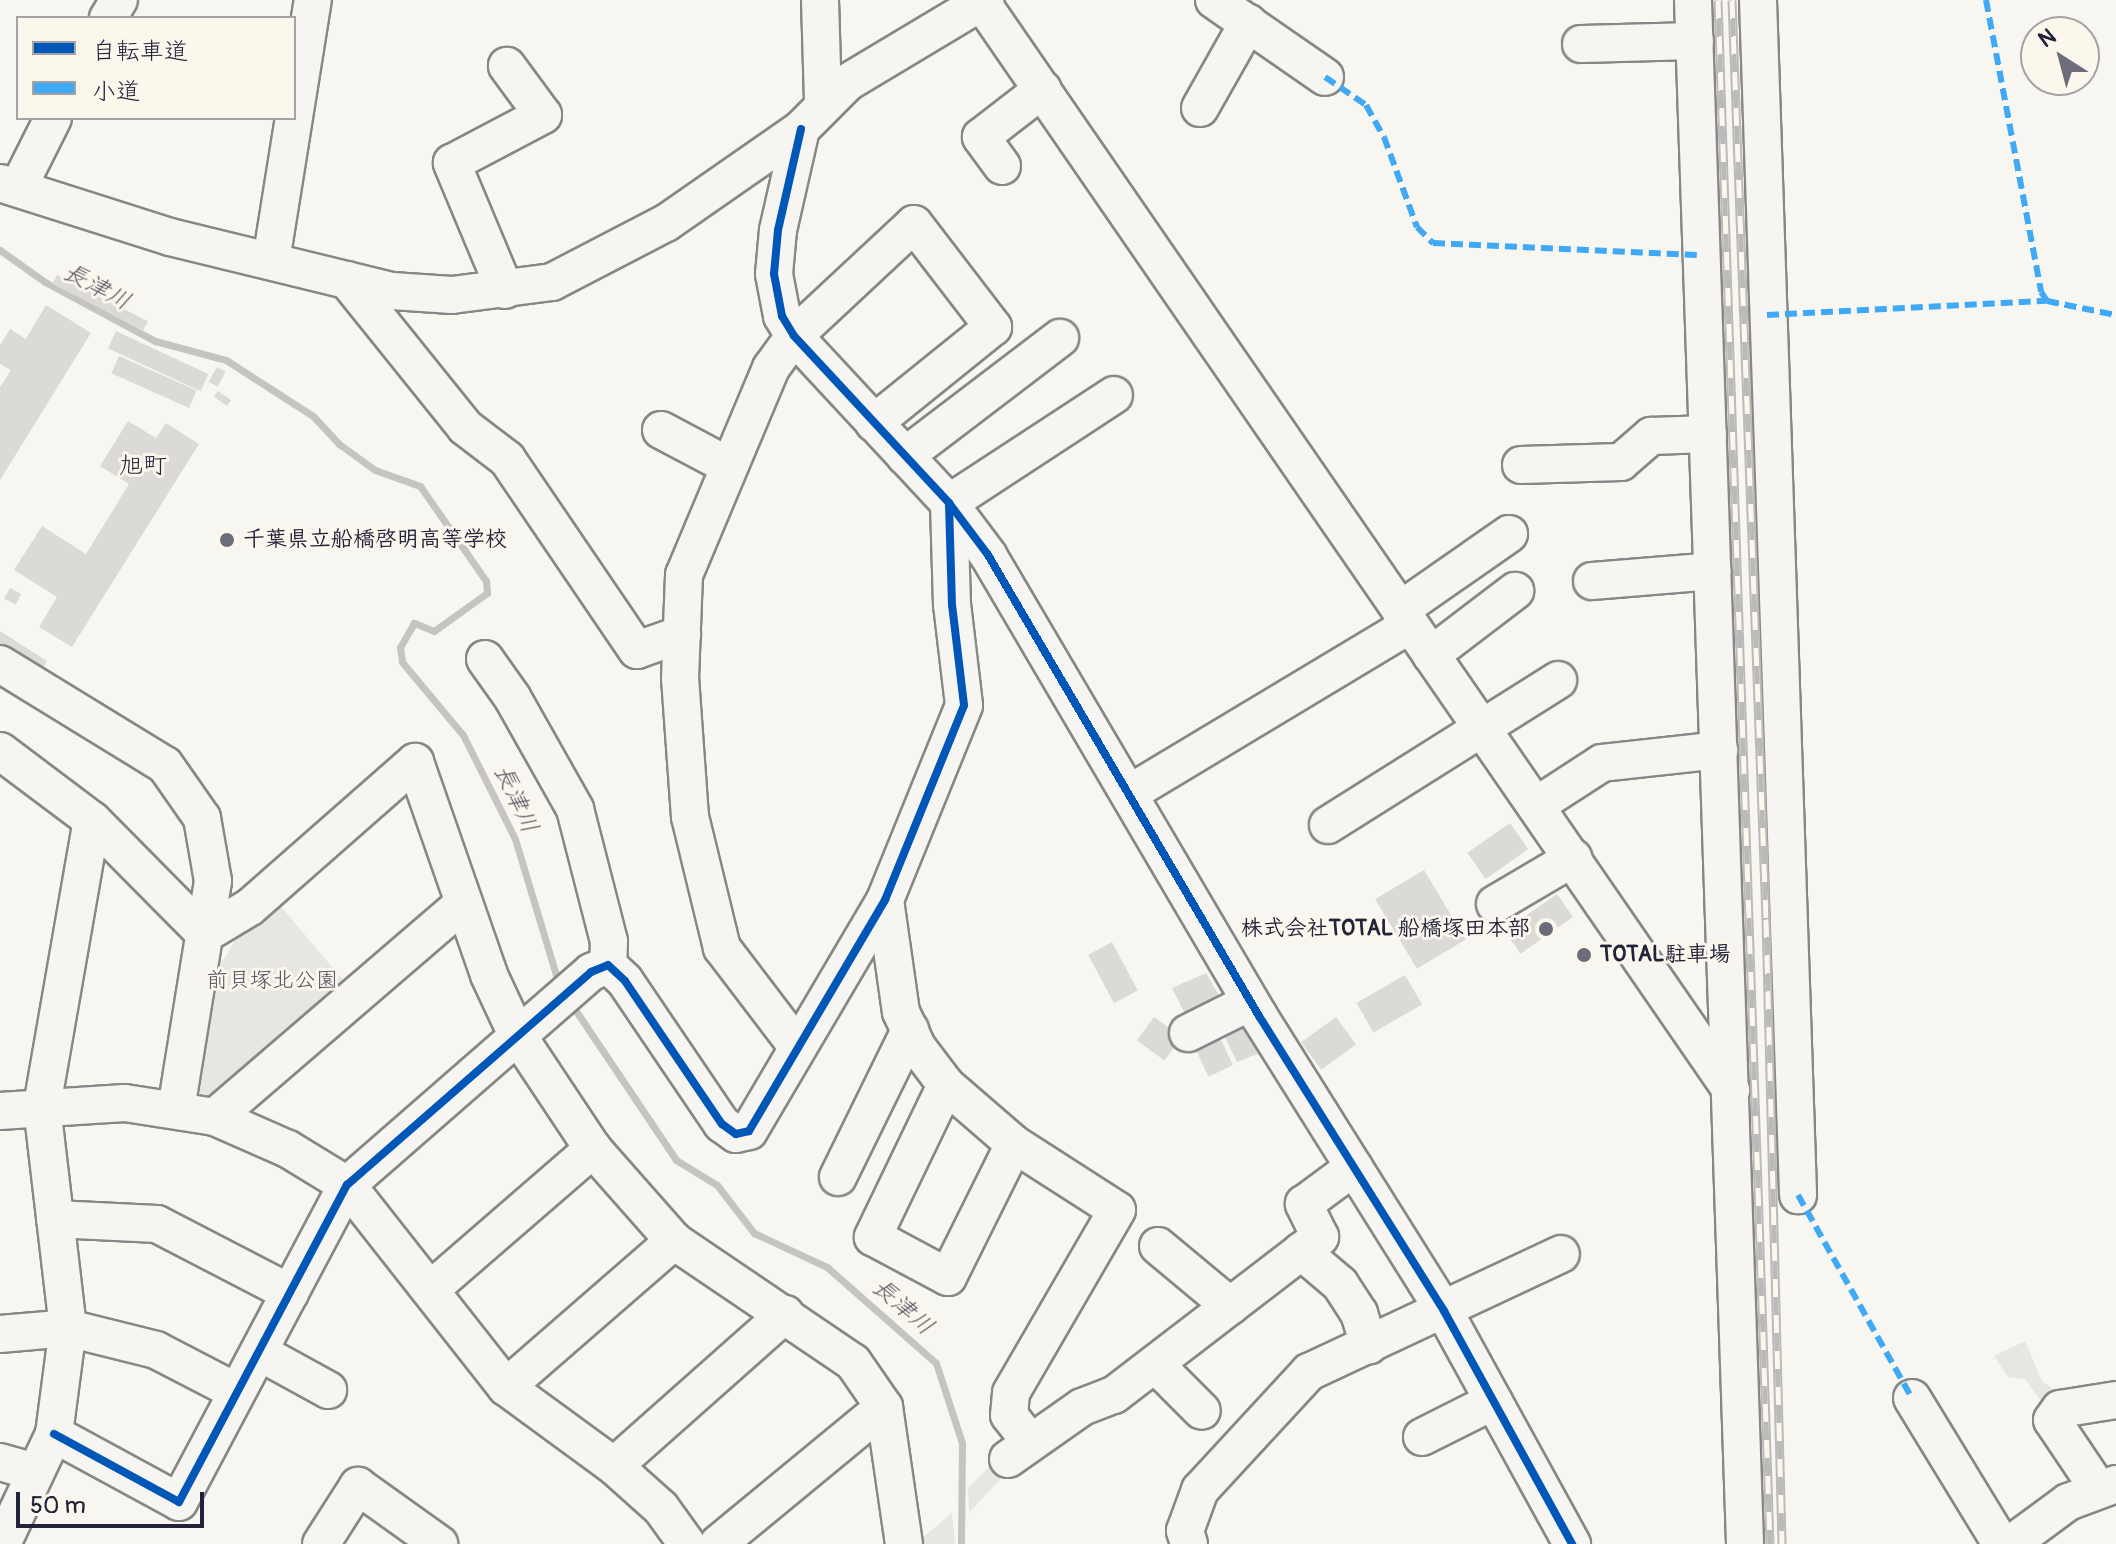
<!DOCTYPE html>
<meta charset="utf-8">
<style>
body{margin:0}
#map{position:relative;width:2116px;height:1544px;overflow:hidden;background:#f8f6f0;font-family:Pangolin,"Klee One",sans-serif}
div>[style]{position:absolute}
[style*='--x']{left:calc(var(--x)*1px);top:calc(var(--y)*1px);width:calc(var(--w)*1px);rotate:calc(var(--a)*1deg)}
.green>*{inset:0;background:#e8e6e0}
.stream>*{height:7px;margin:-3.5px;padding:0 3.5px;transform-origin:3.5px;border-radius:3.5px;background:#c6c4c3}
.building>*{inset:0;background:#dbdad7;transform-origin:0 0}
.roads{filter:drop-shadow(2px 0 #878688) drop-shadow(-2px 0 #878688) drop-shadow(0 2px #878688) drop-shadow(0 -2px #878688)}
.minor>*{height:36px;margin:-18px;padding:0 18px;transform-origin:18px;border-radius:18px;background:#f6f5f1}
.rail>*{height:9px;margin-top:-4.5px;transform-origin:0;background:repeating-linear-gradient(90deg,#fbf7ec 0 18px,#bcbab9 0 36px);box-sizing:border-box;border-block:2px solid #bcbab9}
.quiet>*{height:6px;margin-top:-3px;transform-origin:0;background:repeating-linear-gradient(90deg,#3fa9f5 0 12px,transparent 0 18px)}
.cycleway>*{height:8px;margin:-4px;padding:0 4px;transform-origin:4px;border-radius:4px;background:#0057b8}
.dots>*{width:22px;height:22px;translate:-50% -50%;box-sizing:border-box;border:4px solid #fbf7ec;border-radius:50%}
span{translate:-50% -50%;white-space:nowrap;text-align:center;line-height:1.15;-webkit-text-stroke:6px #fbf7ec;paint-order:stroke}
.poi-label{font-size:22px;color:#22223b;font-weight:700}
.left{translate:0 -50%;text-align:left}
.right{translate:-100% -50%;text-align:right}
.park-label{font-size:22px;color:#505061}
.water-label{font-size:24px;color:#545364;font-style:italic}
.neighbourhood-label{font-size:24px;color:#22223b}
.legend{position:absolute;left:16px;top:16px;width:280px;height:104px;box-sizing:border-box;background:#fbf7ec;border:2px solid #a4a2a5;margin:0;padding:10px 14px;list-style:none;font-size:24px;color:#22223b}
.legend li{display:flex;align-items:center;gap:16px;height:40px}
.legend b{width:40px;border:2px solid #a4a2a5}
.north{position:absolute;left:2020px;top:16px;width:80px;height:80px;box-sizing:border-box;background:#fbf7ec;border:2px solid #a4a2a5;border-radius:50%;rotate:324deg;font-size:22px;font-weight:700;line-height:32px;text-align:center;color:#22223b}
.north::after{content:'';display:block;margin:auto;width:28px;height:36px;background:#6d6c7a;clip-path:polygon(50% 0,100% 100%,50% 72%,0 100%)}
.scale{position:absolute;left:16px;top:1492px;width:188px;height:36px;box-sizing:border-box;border:4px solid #22223b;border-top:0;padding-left:10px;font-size:24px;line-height:28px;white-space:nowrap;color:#22223b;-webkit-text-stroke:6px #fbf7ec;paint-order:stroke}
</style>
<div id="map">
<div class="green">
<i style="clip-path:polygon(273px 897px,349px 987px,214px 1097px,201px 1094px,195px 1086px,210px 982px,248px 919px)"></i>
<i style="clip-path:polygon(2025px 1341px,2042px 1381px,2064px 1397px,2046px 1408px,2025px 1379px,2008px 1377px,1994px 1356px)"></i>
<i style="clip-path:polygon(996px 1460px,1006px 1473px,969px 1513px,968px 1488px)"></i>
<i style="clip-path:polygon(952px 1513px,955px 1544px,911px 1544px,921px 1539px)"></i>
</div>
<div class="stream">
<i style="--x:0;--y:250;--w:55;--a:35.4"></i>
<i style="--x:45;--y:282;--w:125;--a:28.2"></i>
<i style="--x:155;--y:341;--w:73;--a:15"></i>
<i style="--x:226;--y:360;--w:103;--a:32.8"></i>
<i style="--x:313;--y:416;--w:38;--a:47"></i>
<i style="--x:339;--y:444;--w:44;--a:35.8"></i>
<i style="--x:375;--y:470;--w:48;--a:19.6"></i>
<i style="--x:420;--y:486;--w:116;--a:55.2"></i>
<i style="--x:486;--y:581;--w:12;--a:85"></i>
<i style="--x:487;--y:593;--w:65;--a:144.4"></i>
<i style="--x:434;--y:631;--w:22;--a:-158"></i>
<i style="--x:414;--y:623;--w:28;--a:120"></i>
<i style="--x:400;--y:647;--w:15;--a:82"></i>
<i style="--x:402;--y:662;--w:95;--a:50.1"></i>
<i style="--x:463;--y:735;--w:116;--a:63.4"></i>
<i style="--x:515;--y:839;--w:152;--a:73.2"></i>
<i style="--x:570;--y:1002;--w:190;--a:56.1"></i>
<i style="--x:676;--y:1160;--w:48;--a:31.4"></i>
<i style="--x:717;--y:1185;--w:61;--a:52.4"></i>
<i style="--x:754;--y:1233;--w:81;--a:25"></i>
<i style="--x:827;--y:1267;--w:145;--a:41.4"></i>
<i style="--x:936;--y:1363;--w:84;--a:72"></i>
<i style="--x:962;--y:1443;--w:101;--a:90.6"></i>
</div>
<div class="building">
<i style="left:57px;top:275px;width:102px;height:10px;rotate:27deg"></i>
<i style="clip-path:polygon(46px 305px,91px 333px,0 480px,0 387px,11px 370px,0 364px,0 345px,10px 329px,26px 339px)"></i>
<i style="left:116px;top:331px;width:102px;height:19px;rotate:25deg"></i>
<i style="left:119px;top:356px;width:85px;height:19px;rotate:24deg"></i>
<i style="left:217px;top:367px;width:10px;height:17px;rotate:29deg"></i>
<i style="left:218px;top:391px;width:16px;height:7px;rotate:35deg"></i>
<i style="clip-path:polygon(128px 421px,156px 438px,166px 423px,199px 444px,72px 647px,39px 627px,57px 597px,14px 570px,42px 526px,86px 554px,129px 484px,100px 466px)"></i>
<i style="left:10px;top:588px;width:13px;height:12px;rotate:29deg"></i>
<i style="clip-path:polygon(0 631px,47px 661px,41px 671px,0 645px)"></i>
<i style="left:1510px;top:823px;width:32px;height:52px;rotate:55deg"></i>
<i style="left:1424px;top:870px;width:81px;height:57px;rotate:59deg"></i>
<i style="left:1557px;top:894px;width:28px;height:64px;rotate:55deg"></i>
<i style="left:1112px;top:942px;width:55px;height:27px;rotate:62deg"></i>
<i style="clip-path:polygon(1206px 973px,1225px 1006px,1189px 1022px,1172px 988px)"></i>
<i style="left:1405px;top:975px;width:34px;height:56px;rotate:60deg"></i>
<i style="clip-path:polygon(1243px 1012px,1260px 1053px,1237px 1062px,1221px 1029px)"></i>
<i style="left:1154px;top:1017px;width:34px;height:29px;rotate:36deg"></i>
<i style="left:1336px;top:1017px;width:34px;height:43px;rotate:54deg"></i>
<i style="left:1216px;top:1029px;width:40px;height:27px;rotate:65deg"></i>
</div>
<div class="roads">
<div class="minor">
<i style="--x:820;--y:0;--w:104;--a:88.3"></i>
<i style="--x:980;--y:0;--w:1324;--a:55.43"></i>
<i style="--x:1214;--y:0;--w:135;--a:34.7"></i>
<i style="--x:1693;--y:0;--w:1545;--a:88.07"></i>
<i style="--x:1758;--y:0;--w:1196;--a:88.08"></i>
<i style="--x:108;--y:18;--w:21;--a:-59"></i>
<i style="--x:1581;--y:44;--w:114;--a:-1.5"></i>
<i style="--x:1200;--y:108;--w:98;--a:-60.5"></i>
<i style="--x:801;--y:129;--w:104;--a:102.8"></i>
<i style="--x:778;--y:230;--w:44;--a:95.2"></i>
<i style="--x:774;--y:274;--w:43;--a:79.2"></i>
<i style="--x:782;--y:316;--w:23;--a:59"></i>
<i style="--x:794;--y:336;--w:228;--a:47.1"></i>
<i style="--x:949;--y:503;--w:65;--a:53.1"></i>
<i style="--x:988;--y:555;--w:535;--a:59.55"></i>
<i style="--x:1259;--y:1016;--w:348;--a:57.9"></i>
<i style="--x:1444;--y:1311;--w:266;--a:61.2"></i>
<i style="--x:1002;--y:166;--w:36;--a:-126"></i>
<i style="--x:981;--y:137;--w:78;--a:-37.7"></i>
<i style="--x:0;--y:183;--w:178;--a:17.6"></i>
<i style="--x:170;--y:237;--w:228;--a:13.7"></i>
<i style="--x:392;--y:291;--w:60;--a:3.8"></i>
<i style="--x:452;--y:295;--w:101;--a:-7.4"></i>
<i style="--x:552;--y:282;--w:128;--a:-27.4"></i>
<i style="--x:666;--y:223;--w:165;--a:-34.8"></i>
<i style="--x:801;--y:129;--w:66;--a:-45"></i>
<i style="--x:848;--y:82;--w:160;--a:-30.9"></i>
<i style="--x:18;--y:188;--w:78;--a:-63.4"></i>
<i style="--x:271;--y:261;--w:264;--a:-80.9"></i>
<i style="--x:347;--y:280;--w:189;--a:51.2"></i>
<i style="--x:465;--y:427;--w:53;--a:37.3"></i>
<i style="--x:507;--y:459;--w:231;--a:55.8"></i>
<i style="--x:637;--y:650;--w:48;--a:-19.6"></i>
<i style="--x:505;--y:290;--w:138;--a:-112.7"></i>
<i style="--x:452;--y:163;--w:103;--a:-27.8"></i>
<i style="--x:543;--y:115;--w:61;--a:-126.3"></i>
<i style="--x:661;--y:430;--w:75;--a:27.9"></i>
<i style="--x:905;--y:456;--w:195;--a:-37.3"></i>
<i style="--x:1521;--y:465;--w:100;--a:-1.7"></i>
<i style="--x:1621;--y:462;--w:40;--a:-41"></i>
<i style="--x:1651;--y:436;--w:57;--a:-2"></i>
<i style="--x:1592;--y:581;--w:121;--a:-4.7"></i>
<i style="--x:1400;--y:610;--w:133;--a:-34.9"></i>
<i style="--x:1431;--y:655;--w:106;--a:-37.3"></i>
<i style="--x:485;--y:659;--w:47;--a:54.6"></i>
<i style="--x:512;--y:697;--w:129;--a:60.6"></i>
<i style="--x:575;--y:809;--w:136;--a:75.6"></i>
<i style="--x:609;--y:941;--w:24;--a:92"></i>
<i style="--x:0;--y:664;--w:193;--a:31.5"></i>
<i style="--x:165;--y:765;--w:65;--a:55.1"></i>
<i style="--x:202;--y:818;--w:64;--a:80.1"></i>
<i style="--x:213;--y:881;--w:231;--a:99.2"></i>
<i style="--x:0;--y:751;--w:115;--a:36.9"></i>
<i style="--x:92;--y:820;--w:161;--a:45.3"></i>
<i style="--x:205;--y:934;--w:52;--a:-31"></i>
<i style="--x:250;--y:907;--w:220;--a:-41.3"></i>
<i style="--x:415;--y:762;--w:225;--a:70.8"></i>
<i style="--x:489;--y:975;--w:64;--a:65"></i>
<i style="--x:516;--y:1033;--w:139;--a:56.4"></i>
<i style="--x:593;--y:1149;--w:123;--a:48.6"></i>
<i style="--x:674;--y:1241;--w:216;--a:34.1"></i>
<i style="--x:853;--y:1362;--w:55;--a:55.4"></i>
<i style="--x:884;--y:1407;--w:138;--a:81.7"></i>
<i style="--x:1130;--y:793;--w:327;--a:-31"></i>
<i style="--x:1537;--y:805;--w:77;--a:-32.9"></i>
<i style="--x:1602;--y:763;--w:118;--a:-6.3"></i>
<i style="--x:1328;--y:825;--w:272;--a:-32.2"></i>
<i style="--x:885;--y:900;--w:113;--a:81.9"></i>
<i style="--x:901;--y:1012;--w:40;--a:65"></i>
<i style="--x:918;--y:1048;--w:46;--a:52.9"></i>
<i style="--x:946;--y:1085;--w:90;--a:40.9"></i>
<i style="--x:1014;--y:1144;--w:122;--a:32.7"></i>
<i style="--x:1117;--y:1210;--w:211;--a:120.1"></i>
<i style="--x:1011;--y:1393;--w:22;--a:95"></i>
<i style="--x:1009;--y:1415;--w:33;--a:52"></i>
<i style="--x:1495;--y:904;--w:91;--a:-30.5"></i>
<i style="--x:1188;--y:1033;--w:69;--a:-26.6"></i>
<i style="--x:796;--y:1045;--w:122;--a:-127.3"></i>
<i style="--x:722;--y:948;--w:135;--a:-103.7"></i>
<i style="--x:690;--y:817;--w:138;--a:-94.1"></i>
<i style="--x:680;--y:679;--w:104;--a:-87.8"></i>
<i style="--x:684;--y:575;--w:225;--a:-67.2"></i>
<i style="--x:771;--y:368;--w:39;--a:-54"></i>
<i style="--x:794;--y:336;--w:164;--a:-43"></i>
<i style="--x:914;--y:224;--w:130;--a:52.5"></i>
<i style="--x:993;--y:327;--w:153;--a:141.1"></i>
<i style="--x:946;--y:1085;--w:169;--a:115.7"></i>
<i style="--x:873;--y:1237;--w:85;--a:28.1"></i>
<i style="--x:948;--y:1277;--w:148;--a:-63.6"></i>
<i style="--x:0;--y:1111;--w:125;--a:-3.7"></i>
<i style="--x:125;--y:1103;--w:91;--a:8.8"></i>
<i style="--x:215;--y:1117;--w:80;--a:23.7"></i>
<i style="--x:288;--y:1149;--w:69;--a:31.4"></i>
<i style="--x:347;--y:1185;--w:257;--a:51.8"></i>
<i style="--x:506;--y:1387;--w:134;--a:36.2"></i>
<i style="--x:614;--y:1466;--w:63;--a:41.8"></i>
<i style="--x:661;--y:1508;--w:44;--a:54.2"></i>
<i style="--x:215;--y:1117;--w:328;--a:-40.7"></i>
<i style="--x:838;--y:1177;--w:164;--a:-63.9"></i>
<i style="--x:55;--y:1219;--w:102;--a:2.8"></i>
<i style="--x:157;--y:1224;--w:150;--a:27.4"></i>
<i style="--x:1158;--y:1246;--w:94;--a:39.8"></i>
<i style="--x:1301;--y:1251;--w:51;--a:40.2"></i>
<i style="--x:1340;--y:1284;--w:35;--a:57"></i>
<i style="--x:1359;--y:1313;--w:34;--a:73"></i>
<i style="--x:430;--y:1290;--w:216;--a:-40.9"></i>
<i style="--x:0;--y:1334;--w:68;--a:-5"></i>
<i style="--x:68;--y:1328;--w:91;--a:14"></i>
<i style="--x:156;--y:1350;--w:91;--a:27.4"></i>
<i style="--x:259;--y:1352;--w:79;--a:28.8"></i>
<i style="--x:1155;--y:1364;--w:66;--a:45"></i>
<i style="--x:506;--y:1387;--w:223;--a:-41"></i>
<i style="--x:1912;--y:1398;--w:171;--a:58.6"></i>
<i style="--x:54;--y:1434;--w:142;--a:28.5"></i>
<i style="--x:179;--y:1502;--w:359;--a:-62.1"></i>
<i style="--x:347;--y:1185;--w:324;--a:-41.1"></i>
<i style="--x:591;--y:972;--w:18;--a:-22"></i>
<i style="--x:608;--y:965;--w:23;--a:43"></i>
<i style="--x:625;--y:981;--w:173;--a:55.9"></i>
<i style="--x:722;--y:1124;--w:17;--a:36"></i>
<i style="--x:736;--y:1134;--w:13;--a:-13"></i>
<i style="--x:749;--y:1131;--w:268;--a:-59.5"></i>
<i style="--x:885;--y:900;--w:210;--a:-67.9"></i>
<i style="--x:964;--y:705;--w:101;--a:-96.8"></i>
<i style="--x:952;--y:605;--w:102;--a:-91.7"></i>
<i style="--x:949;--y:503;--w:197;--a:-33.2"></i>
<i style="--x:1422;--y:1437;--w:80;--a:-26.6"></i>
<i style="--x:1008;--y:1459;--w:90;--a:-35.1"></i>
<i style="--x:1082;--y:1407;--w:34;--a:-21"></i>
<i style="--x:1114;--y:1395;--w:260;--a:-37.5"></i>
<i style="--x:1320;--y:1237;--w:37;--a:-116"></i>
<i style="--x:1304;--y:1204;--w:62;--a:-36.5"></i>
<i style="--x:0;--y:1462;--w:35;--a:16"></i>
<i style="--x:614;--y:1466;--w:229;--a:-41.6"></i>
<i style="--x:2099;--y:1490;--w:84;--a:-123.9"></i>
<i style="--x:2052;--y:1420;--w:14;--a:-54"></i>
<i style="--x:2060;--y:1409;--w:57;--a:-9.1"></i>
<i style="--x:2;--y:1544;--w:122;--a:-64.7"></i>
<i style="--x:54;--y:1434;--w:107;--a:-82.5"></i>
<i style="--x:68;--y:1328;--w:224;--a:-96.7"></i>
<i style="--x:42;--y:1106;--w:290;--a:-80.1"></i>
<i style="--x:321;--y:1544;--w:69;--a:-57.5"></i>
<i style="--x:358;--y:1486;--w:100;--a:35.6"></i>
<i style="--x:718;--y:1544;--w:215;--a:-39.5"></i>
<i style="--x:1189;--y:1544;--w:14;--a:-107"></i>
<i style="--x:1185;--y:1531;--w:44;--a:-69.9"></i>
<i style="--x:1200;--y:1490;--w:161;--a:-47.3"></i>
<i style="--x:1309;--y:1372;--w:278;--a:-25.1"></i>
<i style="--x:2011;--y:1544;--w:71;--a:-36.4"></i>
<i style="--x:2068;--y:1502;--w:51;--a:-20.6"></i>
</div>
</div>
<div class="rail">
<i style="--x:1718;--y:0;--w:1545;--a:88.07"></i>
<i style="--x:1732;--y:0;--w:920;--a:87.88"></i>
<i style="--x:1766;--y:919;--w:625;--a:88.53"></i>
</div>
<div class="quiet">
<i style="--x:1986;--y:0;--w:297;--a:79.3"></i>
<i style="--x:2041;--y:292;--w:11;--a:56"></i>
<i style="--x:2047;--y:301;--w:70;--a:11.5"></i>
<i style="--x:1325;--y:77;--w:50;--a:34.3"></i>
<i style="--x:1366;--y:105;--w:37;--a:61"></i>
<i style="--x:1384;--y:137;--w:96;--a:69.9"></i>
<i style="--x:1417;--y:227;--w:23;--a:45"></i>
<i style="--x:1433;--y:243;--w:269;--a:2.6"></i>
<i style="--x:1767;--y:315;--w:280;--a:-2.9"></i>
<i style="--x:1798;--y:1195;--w:233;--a:60.7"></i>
</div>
<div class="cycleway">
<i style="--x:801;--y:129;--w:104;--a:102.8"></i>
<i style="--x:778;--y:230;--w:44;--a:95.2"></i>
<i style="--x:774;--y:274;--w:43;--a:79.2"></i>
<i style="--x:782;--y:316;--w:23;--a:59"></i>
<i style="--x:794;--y:336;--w:228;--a:47.1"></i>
<i style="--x:949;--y:503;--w:65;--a:53.1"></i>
<i style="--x:988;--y:555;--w:535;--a:59.55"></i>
<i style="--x:1259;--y:1016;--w:348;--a:57.9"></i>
<i style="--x:1444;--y:1311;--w:266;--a:61.2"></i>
<i style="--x:54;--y:1434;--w:142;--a:28.5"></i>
<i style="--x:179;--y:1502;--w:359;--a:-62.1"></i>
<i style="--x:347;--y:1185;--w:324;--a:-41.1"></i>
<i style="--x:591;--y:972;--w:18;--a:-22"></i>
<i style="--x:608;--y:965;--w:23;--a:43"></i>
<i style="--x:625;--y:981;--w:173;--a:55.9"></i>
<i style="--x:722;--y:1124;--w:17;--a:36"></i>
<i style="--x:736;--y:1134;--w:13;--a:-13"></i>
<i style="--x:749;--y:1131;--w:268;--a:-59.5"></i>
<i style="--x:885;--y:900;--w:210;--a:-67.9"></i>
<i style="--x:964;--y:705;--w:101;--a:-96.8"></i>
<i style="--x:952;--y:605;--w:102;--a:-91.7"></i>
</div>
<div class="dots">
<i style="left:227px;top:540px;background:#6d6c7a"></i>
<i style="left:1546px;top:929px;background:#6d6c7a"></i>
<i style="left:1584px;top:955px;background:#6d6c7a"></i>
</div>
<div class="poi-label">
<span class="left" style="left:243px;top:540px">千葉県立船橋啓明高等学校</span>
<span class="right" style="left:1530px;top:929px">株式会社TOTAL 船橋塚田本部</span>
<span class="left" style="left:1600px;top:955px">TOTAL駐車場</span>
</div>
<div class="park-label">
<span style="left:272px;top:981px">前貝塚北公園</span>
</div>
<div class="water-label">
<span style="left:97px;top:287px;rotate:28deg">長津川</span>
<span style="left:516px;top:799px;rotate:65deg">長津川</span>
<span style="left:903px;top:1307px;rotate:41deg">長津川</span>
</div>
<div class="neighbourhood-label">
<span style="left:143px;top:466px">旭町</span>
</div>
<ul class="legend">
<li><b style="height:10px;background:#0057b8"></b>自転車道</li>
<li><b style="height:10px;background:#3fa9f5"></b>小道</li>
</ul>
<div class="north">N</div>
<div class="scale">50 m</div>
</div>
